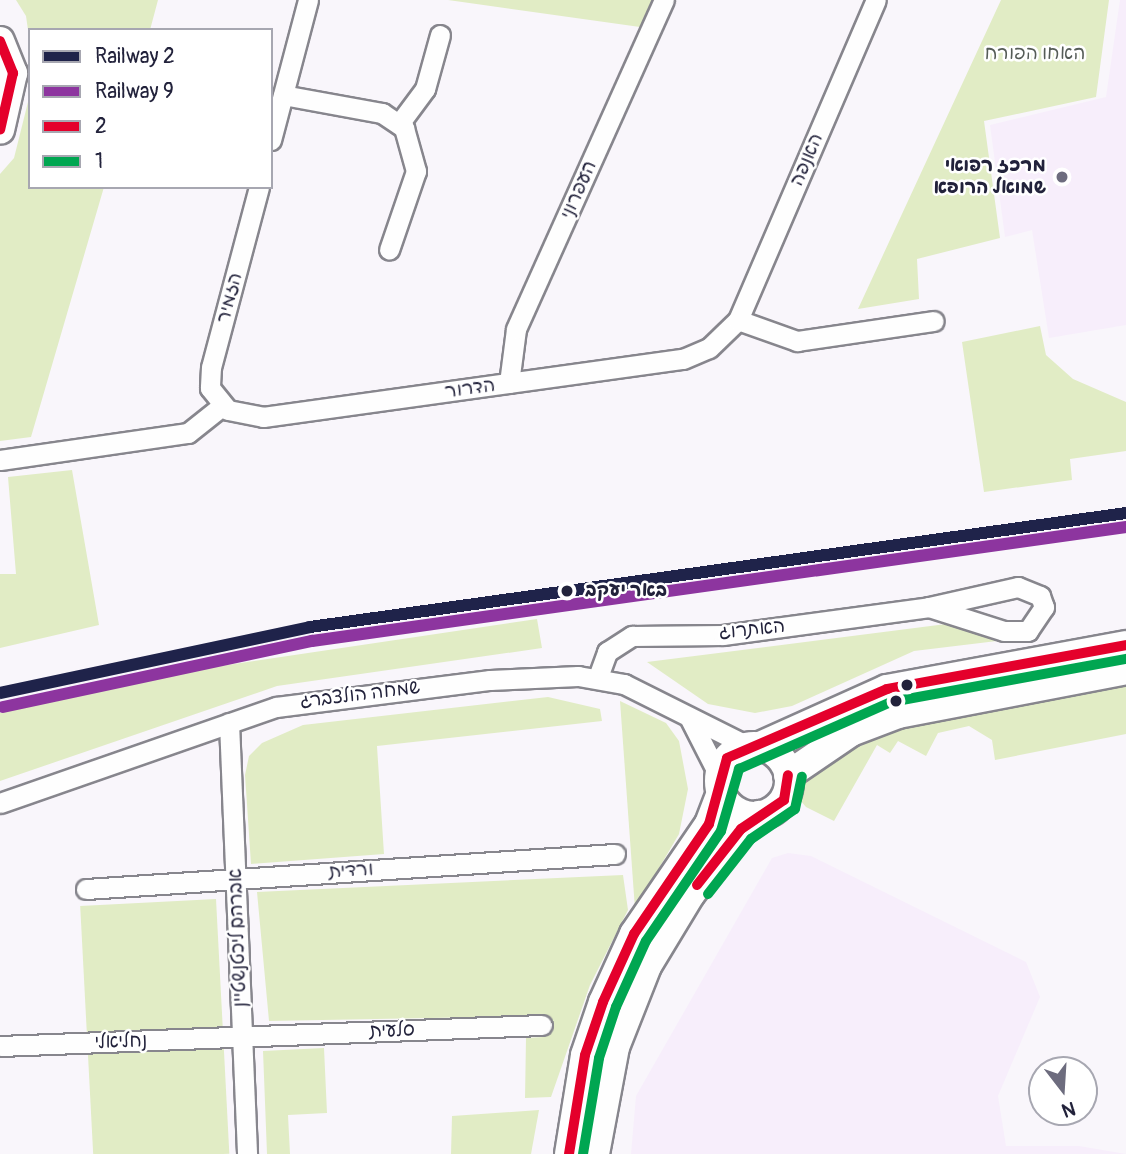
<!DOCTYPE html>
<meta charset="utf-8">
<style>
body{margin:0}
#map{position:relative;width:1126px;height:1154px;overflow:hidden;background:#f9f6fb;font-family:Pangolin,"Playpen Sans Hebrew",sans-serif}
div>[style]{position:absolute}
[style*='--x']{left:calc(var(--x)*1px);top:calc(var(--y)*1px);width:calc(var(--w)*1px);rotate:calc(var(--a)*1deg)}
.built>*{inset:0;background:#f7eefb}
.green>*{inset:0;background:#e1ecc5;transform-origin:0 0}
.roads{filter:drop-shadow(2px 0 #87868d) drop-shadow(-2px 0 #87868d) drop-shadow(0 2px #87868d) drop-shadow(0 -2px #87868d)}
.street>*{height:19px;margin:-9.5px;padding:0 9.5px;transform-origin:9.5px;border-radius:9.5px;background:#fefefe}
.secondary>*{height:28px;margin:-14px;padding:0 14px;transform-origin:14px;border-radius:14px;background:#fefefe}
.secondary>.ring{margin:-14px;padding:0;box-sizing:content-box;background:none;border:28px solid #fefefe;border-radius:50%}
.bus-1>*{height:10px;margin:-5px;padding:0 5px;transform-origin:5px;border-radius:5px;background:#e4002b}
.bus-2>*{height:10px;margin:-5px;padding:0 5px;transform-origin:5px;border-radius:5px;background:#00a651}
.rail-1>*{height:12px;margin:-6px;padding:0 6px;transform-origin:6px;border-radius:6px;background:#1f234a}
.rail-2>*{height:12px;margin:-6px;padding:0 6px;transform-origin:6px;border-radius:6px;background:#8d359f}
.dots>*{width:19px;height:19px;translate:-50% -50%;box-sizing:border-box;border:4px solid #fff;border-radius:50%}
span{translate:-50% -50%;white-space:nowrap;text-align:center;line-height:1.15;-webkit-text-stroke:5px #fff;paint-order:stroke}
.park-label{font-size:19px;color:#555c57}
.street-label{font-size:19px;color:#22223b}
.poi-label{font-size:19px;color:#22223b;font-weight:700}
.right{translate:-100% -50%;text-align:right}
.stop-label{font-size:19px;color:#22223b;font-weight:700}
.left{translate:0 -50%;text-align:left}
.legend{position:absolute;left:28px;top:28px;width:245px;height:161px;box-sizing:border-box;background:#fff;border:2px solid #a7a7b1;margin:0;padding:9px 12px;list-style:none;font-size:21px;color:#22223b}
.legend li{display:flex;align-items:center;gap:14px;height:35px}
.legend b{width:35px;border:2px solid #a7a7b1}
.north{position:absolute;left:1028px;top:1056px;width:70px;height:70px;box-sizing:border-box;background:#fff;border:2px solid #a7a7b1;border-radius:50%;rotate:163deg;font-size:19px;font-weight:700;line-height:28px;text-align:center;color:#22223b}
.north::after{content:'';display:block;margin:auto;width:24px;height:32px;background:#6d6c7e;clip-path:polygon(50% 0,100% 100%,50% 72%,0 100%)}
</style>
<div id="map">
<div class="built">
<i style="clip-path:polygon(1120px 0,1126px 0,1126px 325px,1049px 338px,1032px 230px,1005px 237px,990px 125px,1106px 97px)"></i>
<i style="clip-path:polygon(788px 853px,811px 856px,1026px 962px,1040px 997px,998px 1096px,1006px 1146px,1079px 1146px,1126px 1154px,631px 1154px,636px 1096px,772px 858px)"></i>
</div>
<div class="green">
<i style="clip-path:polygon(16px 0,158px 0,150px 30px,30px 30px,30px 44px,26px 16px)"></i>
<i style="clip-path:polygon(448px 0,657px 0,640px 27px)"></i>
<i style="clip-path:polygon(1001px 0,1109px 0,1096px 97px,984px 121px,1000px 238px,917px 259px,919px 299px,858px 309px)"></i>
<i style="clip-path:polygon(30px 94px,30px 187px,104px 187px,31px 437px,0 441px,0 174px,14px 158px)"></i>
<i style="clip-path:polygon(1040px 326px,1046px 355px,1073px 379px,1126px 402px,1126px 451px,1070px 459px,1072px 480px,984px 492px,962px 342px)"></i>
<i style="clip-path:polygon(72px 470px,99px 625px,0 648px,0 574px,16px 574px,8px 477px)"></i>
<i style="clip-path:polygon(537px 619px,542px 648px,277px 686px,0 781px,0 713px,173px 673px)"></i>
<i style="clip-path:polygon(954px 623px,997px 641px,914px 651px,792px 706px,755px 713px,708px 704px,647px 662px)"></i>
<i style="clip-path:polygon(1126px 677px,1126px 734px,995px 760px,992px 740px,969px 726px,938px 733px,926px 756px,898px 741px,890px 753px,877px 745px,834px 821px,806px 807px,793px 792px,796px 779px,815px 767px,919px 719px)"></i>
<i style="clip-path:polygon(548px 697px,600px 709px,602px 721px,377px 746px,384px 854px,251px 864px,245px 775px,249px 756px,262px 743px,303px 725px)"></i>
<i style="clip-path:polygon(620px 701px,666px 723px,679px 741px,688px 789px,679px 834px,635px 909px)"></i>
<i style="clip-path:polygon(623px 875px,628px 910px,590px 985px,551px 1097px,525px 1098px,526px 1038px,543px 1037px,541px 1016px,269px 1021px,257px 892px)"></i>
<i style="left:216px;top:899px;width:255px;height:136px;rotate:87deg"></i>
<i style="clip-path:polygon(324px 1048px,327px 1113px,288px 1115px,290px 1154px,267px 1154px,263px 1051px)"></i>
<i style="clip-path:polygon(539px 1110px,531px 1154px,451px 1154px,452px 1116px)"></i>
</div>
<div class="roads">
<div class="street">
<i style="--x:283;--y:95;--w:101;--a:10.3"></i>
<i style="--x:382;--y:113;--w:27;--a:34"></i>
<i style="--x:404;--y:128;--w:45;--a:74.4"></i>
<i style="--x:416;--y:171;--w:83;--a:108.9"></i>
<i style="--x:399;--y:124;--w:44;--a:-53.4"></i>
<i style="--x:425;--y:89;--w:56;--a:-74.5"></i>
<i style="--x:271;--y:140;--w:145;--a:-75.2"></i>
<i style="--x:259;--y:187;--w:186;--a:104.9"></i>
<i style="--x:211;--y:367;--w:21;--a:93"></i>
<i style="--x:210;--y:388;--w:28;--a:51"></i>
<i style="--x:228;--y:410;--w:36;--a:11"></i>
<i style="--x:263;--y:417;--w:424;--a:-7.9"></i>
<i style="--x:683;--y:359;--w:28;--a:-23"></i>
<i style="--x:709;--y:348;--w:40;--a:-44"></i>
<i style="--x:738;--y:320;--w:348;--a:-66.7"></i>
<i style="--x:738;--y:320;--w:63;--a:19.6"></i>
<i style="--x:797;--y:341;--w:138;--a:-8.3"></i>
<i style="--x:509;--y:383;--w:54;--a:-82.6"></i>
<i style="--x:516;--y:329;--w:361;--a:-65.8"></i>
<i style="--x:0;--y:460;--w:190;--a:-8.2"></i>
<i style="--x:188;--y:433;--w:43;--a:-38.5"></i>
<i style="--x:1018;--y:587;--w:24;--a:22"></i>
<i style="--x:1040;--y:596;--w:12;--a:70"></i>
<i style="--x:1044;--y:607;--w:29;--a:124"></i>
<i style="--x:1028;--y:631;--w:24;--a:180"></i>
<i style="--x:1004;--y:631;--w:79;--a:-162.3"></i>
<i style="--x:929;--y:607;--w:91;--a:-12.7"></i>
<i style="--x:598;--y:677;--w:27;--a:-70"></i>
<i style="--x:607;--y:652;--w:30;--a:-33"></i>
<i style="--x:632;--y:636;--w:91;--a:-0.6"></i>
<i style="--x:723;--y:635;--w:208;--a:-7.7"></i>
<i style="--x:689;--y:717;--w:66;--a:63"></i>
<i style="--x:229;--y:723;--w:431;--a:87.6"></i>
<i style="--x:0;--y:803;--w:292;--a:-19.2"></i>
<i style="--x:276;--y:707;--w:216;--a:-7.2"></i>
<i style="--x:490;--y:680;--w:88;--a:-2.6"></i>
<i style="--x:578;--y:676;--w:47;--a:9.9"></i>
<i style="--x:624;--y:684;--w:139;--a:26.6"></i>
<i style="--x:86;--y:889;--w:530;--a:-3.79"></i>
<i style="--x:0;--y:1046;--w:542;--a:-2.22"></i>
</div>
<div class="secondary">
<i style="--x:0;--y:41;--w:35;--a:68"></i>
<i style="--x:13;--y:73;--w:58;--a:102.8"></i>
<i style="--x:760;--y:746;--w:139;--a:-24.2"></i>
<i style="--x:887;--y:689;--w:243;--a:-10.4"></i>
<i class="ring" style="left:719px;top:746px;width:42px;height:42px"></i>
<i style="--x:788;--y:775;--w:76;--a:-34.3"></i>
<i style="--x:851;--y:732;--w:50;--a:-21"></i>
<i style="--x:898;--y:714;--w:232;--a:-10.9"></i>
<i style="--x:569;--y:1154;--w:100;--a:-80.8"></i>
<i style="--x:585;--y:1055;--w:56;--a:-71.2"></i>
<i style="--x:603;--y:1002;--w:75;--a:-65.5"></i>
<i style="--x:634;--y:934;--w:133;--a:-55.7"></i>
<i style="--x:709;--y:824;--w:34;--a:-69"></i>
<i style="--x:595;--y:1154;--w:109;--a:-79.4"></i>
<i style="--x:615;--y:1047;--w:87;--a:-68.4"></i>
<i style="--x:647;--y:966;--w:83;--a:-58.8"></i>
<i style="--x:690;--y:895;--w:83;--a:-52.3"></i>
<i style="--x:741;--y:829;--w:23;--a:-38"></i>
</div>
</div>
<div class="bus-1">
<i style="--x:0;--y:41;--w:35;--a:68"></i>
<i style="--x:13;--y:73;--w:58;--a:102.8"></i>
<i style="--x:697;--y:885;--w:71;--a:-51.8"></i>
<i style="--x:741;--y:829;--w:52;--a:-34"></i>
<i style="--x:784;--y:800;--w:25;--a:-81"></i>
<i style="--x:569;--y:1154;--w:100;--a:-80.8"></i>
<i style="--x:585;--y:1055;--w:56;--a:-71.2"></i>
<i style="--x:603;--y:1002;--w:75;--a:-65.5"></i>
<i style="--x:634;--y:934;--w:133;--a:-55.7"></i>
<i style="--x:709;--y:824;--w:68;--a:-74.7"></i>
<i style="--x:727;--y:758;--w:174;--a:-23.3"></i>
<i style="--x:887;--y:689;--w:243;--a:-10.4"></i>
</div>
<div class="bus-2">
<i style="--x:708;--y:894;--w:70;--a:-52"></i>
<i style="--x:751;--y:839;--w:53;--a:-34.3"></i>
<i style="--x:795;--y:809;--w:33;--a:-78"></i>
<i style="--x:583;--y:1154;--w:97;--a:-80.5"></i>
<i style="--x:599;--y:1058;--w:54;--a:-71.6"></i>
<i style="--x:616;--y:1007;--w:72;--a:-65.6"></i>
<i style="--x:646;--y:941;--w:133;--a:-55.7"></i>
<i style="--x:721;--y:831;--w:65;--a:-73.8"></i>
<i style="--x:739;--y:769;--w:166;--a:-23.8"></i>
<i style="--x:891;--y:702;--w:239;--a:-10.4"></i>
</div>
<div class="rail-1">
<i style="--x:0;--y:693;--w:317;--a:-12"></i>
<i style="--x:310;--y:627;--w:824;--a:-7.95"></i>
</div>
<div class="rail-2">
<i style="--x:3;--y:707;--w:316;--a:-12.1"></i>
<i style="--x:312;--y:641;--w:822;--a:-7.97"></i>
</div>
<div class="dots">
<i style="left:1062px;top:177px;background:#6d6c7e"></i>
<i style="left:567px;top:591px;background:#22223b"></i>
<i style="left:907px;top:685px;background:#22223b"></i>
<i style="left:896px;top:701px;background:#22223b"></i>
</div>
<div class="park-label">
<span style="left:1035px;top:54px">האחו הפורח</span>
</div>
<div class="street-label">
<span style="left:807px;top:160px;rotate:-67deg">האנפה</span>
<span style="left:579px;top:190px;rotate:-66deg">העפרוני</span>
<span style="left:230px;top:298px;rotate:-75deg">הזמיר</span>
<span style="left:470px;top:389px;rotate:-8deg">הדרור</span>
<span style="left:752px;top:630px;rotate:-6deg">האתרוג</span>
<span style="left:360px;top:695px;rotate:-7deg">שמחה הולצברג</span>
<span style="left:351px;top:871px;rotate:-4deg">ורדית</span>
<span style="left:238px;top:938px;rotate:-92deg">אברהם ליכטנשטיין</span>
<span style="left:392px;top:1031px;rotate:-2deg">סלעית</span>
<span style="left:121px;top:1042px;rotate:-2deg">נחליאלי</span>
</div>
<div class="poi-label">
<span class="right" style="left:1046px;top:177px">מרכז רפואי<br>שמואל הרופא</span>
</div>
<div class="stop-label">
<span class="left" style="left:585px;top:591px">באר יעקב</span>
</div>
<ul class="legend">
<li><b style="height:9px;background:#1f234a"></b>Railway 2</li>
<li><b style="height:9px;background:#8d359f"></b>Railway 9</li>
<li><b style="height:9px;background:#e4002b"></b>2</li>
<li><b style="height:9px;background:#00a651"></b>1</li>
</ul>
<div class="north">N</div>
</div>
